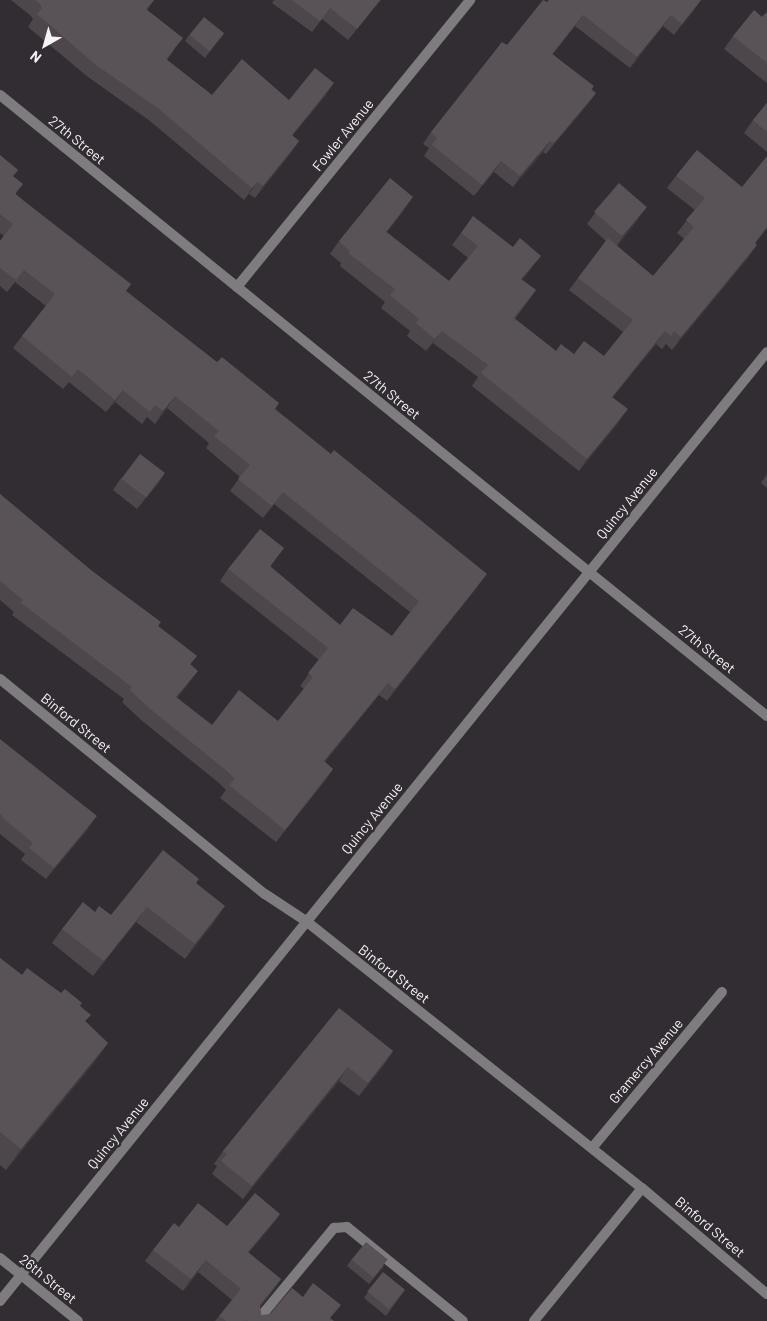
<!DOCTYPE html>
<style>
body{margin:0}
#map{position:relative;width:767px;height:1321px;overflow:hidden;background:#322d32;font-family:Barlow,sans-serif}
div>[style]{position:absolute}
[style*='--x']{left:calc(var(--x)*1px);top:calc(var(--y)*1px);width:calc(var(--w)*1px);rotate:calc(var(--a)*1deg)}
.service>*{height:10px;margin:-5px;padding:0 5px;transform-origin:5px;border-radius:5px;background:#7e7c7e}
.minor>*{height:10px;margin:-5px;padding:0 5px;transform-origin:5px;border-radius:5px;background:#7e7c7e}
.tertiary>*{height:10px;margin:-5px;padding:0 5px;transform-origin:5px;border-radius:5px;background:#7e7c7e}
.wall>*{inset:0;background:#4d474c}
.shaded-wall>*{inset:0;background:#3e3a3e}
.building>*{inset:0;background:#595358;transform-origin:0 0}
span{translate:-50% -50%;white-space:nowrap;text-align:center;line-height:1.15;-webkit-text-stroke:5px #322d32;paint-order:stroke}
.street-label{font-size:14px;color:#f6f3f6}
.north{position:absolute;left:20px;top:20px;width:50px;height:50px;-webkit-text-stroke:4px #322d32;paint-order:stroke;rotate:218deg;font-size:14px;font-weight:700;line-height:20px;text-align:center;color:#f6f3f6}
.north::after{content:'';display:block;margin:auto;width:18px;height:22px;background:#f6f3f6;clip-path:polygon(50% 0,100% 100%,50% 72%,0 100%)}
</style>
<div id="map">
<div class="service">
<i style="--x:257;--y:1321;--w:121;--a:-50.4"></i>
</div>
<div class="minor">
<i style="--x:0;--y:95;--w:987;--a:39"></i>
<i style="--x:237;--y:287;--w:370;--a:-50.9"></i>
<i style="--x:0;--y:679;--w:341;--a:39.1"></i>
<i style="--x:265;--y:894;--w:49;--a:33.4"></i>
<i style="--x:306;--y:921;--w:429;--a:38.5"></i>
<i style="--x:642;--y:1188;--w:164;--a:40.3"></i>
<i style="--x:592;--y:1148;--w:203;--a:-50.2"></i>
<i style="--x:334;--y:1228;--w:13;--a:-4"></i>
<i style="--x:347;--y:1227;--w:149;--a:39"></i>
<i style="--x:0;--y:1301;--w:1220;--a:-51.05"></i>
<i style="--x:534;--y:1321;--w:171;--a:-50.9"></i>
</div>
<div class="tertiary">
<i style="--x:0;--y:1258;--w:100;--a:38.9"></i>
</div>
<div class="wall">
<i style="clip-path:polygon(11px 0,154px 0,147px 10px,174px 50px,167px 60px,212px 95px,289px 100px,326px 95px,292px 136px,299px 141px,291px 153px,255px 198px,249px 194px,244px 200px,150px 121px,88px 77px,28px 27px,33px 19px,31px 16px)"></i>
<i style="clip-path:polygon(274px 0,381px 0,348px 40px,322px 19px,312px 32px,272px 3px)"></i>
<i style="clip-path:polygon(701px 0,674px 35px,663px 26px,630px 68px,575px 26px,553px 54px,596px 93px,588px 104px,546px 154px,543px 152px,513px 187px,494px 172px,474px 196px,424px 156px,429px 148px,423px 144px,431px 132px,507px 45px,547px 2px)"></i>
<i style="clip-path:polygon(767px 12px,767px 83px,724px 49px,733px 36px,762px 17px)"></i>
<i style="clip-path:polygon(224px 33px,205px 58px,185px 41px,189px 35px)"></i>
<i style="clip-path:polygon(767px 103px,767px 152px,744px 133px,753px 120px)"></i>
<i style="clip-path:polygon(697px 150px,755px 244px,748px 258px,672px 350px,666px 344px,662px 349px,656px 344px,613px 397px,619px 422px,579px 471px,472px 386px,478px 377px,433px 343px,426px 351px,407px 336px,410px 331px,381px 308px,385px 302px,340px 266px,341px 263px,330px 254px,339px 241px,404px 210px,387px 232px,449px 281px,468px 258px,452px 245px,461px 233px,532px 268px,522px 280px,536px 290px,515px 319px,556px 351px,574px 354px,604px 356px,623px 332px,569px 290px,606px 241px,587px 224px,595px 213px,639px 218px,617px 246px,653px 276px,684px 239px,677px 233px,695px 210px,667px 188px,676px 176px)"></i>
<i style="clip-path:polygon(0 155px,18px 170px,13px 176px,16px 194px,126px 291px,275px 409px,478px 586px,387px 701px,379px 695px,325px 762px,333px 769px,325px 781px,276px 842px,220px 798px,226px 790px,219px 783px,141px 720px,122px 702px,124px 699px,12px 615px,14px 612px,0 600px,0 494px,158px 626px,197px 656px,190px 665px,189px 683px,177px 698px,212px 725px,278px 721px,304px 689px,300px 686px,319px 660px,220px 581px,228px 569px,284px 548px,270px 567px,340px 625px,392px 636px,410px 612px,274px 504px,263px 518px,230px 491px,240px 477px,206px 448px,209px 443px,167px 408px,155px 424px,147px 417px,142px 424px,115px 402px,106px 412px,69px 382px,63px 389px,13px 348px,22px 336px,46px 306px,15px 282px,7px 292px,0 286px,0 241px,4px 236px,0 233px)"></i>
<i style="clip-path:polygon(165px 473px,157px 485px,137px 509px,113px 490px,121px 478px)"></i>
<i style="clip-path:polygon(767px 474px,767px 488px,761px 483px)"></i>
<i style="clip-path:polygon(0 739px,89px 828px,46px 879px,21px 860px,25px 854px,0 834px)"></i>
<i style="clip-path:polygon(196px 883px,215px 921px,185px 959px,136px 922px,93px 976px,52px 943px,62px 929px,95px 912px,111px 915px)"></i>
<i style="clip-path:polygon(0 958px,22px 975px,80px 1006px,86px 1022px,108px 1043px,93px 1064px,6px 1170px,0 1165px)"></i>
<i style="clip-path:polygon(339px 1008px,393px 1051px,384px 1065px,359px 1096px,339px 1081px,243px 1199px,212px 1174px,217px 1166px,214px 1164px,223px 1151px)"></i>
<i style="clip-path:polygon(280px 1214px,272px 1225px,248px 1253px,281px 1279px,273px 1291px,260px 1307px,261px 1315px,331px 1319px,334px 1321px,215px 1321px,232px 1300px,198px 1272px,183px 1291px,145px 1261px,153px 1250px,179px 1227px,227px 1226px)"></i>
<i style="clip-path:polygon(351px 1260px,384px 1266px,369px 1284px,347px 1266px)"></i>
<i style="clip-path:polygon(405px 1290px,386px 1316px,364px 1298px,368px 1292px)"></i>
</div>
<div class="shaded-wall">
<i style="clip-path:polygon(380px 0,381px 0,348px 40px,357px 29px)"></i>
<i style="clip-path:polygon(701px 0,693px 12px,674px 35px,682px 24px)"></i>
<i style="clip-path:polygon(583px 15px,575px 26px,544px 65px,552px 54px)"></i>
<i style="clip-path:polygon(671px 15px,663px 26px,630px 68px,637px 57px)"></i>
<i style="clip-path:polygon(334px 83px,326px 95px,283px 147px,292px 135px)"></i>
<i style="clip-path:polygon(596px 93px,588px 104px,546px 154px,554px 143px)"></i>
<i style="clip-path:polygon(299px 141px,291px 153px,255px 198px,263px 186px)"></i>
<i style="clip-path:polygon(550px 141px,543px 152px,513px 187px,520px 176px)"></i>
<i style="clip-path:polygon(501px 161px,494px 172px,474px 196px,482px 185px)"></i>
<i style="clip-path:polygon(258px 182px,249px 194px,244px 200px,252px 188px)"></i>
<i style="clip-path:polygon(413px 197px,404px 210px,377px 244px,386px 232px)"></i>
<i style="clip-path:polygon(647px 207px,639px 218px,615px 248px,623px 236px)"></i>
<i style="clip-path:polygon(767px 227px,767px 229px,746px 256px,755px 243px)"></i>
<i style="clip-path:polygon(757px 245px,748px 258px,672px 350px,681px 337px)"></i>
<i style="clip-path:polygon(541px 256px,532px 268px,512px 292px,521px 279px)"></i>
<i style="clip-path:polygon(536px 290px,527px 303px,505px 331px,514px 318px)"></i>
<i style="clip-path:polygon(442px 331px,433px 343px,426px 351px,435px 339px)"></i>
<i style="clip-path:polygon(665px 331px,656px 344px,603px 409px,636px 366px)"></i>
<i style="clip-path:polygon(123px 390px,115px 402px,106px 412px,115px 400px)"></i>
<i style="clip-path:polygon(175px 396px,167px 408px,155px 424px,163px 411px)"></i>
<i style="clip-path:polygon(628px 409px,619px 422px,579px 471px,587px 459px)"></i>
<i style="clip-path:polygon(165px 473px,157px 485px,137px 509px,145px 498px)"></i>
<i style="clip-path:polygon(487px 574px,478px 586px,387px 701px,395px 689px)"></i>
<i style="clip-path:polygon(198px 671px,189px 683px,168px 709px,176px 697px)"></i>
<i style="clip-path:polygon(388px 683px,379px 695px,315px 774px,324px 761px)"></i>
<i style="clip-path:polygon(333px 769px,325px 781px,276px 842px,285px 830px)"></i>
<i style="clip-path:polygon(97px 816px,89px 828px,46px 879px,54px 868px)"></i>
<i style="clip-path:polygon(225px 906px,215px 921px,185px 959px,195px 944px)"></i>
<i style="clip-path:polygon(147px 907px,136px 922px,93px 976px,104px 961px)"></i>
<i style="clip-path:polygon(108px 1043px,93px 1064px,6px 1170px,21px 1149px)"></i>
<i style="clip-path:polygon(393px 1051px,384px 1065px,359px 1096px,368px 1083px)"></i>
<i style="clip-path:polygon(348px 1067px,339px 1081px,243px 1199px,252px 1186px)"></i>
<i style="clip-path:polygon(280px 1214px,272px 1225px,240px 1264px,248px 1252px)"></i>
<i style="clip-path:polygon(206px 1260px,198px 1272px,183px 1291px,191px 1279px)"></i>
<i style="clip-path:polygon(281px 1279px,273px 1291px,251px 1317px,260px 1305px)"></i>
</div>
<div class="building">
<i style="clip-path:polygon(35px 0,154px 0,146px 9px,183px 38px,166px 59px,212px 95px,242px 59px,289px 100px,315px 68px,334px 83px,292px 135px,299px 141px,263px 186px,258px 182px,252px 188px,159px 109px,96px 65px,37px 14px,42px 8px,40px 4px)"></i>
<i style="clip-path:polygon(292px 0,380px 0,357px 29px,330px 8px,320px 21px)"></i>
<i style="clip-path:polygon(543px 0,547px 2px,549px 0,701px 0,682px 24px,671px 15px,637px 57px,583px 15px,552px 54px,594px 86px,591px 90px,596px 93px,554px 143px,550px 141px,520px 176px,501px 161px,482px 185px,432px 145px,437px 138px,431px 132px,502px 42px,507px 45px)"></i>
<i style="clip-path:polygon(754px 10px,762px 17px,767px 12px,767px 63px,733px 36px)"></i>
<i style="left:204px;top:17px;width:26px;height:23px;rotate:39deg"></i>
<i style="clip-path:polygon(767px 103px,767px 132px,753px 120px)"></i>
<i style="clip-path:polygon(697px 150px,742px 187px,767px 156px,767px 227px,755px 243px,757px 245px,681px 337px,674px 331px,671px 336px,665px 331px,612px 397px,628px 409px,587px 459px,481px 373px,488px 365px,442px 331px,435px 339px,416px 323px,419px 319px,390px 295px,395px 289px,348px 253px,350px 251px,339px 241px,390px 178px,413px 197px,386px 232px,449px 281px,478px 246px,461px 233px,473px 216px,513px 247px,520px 238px,541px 256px,521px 279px,536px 290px,514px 318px,556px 351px,561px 344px,574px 354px,584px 341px,604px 356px,633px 320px,578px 278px,608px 238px,653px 276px,694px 227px,686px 220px,705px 198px,676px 176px)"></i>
<i style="clip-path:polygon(0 155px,18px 170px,13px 176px,23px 184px,15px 194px,131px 284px,126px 291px,217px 362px,222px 357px,279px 403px,275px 409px,331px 454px,334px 450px,487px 574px,395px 689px,388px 683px,324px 761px,333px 769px,285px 830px,229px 785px,235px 779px,227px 771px,149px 708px,130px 690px,132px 687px,21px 603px,23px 600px,0 581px,0 494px,92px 571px,161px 622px,158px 626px,197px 656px,190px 664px,198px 671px,176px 697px,212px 725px,239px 690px,278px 721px,313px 677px,308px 673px,328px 648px,228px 569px,260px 529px,284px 548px,270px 566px,340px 625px,353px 608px,392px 636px,419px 601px,283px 492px,272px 506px,238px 479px,250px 465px,214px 436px,219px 431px,175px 396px,163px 411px,155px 405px,150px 412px,123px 390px,115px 400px,78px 369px,72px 377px,22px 336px,55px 294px,24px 270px,16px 280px,0 268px,0 241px,13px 224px,0 214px)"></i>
<i style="left:619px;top:183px;width:37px;height:38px;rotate:41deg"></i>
<i style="left:140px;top:454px;width:31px;height:31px;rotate:37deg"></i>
<i style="clip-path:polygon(0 739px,97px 816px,54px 868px,29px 848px,33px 843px,4px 819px,0 813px)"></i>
<i style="clip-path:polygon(163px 850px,199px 879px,196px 883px,225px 906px,195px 944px,147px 907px,104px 961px,62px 929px,83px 902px,95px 912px,99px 906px,111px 915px)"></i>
<i style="clip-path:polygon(0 958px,22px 975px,27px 968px,61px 993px,65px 989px,82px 1003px,80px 1006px,91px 1015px,85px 1021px,108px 1043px,21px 1149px,0 1132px)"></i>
<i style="clip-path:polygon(339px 1008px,393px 1051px,368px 1083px,348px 1067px,252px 1186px,221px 1161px,227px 1154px,223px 1151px)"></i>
<i style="clip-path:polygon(255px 1193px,280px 1214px,248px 1252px,281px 1279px,260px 1305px,261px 1315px,270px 1314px,292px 1288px,303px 1297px,313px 1283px,341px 1305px,330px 1318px,334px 1321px,247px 1321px,246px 1320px,245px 1321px,226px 1321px,219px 1316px,241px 1289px,206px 1260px,191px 1279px,153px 1250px,174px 1223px,179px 1227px,198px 1203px,227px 1226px)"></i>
<i style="left:366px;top:1242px;width:28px;height:23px;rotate:39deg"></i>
<i style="left:383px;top:1272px;width:28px;height:25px;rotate:39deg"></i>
</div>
<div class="street-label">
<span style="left:343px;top:135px;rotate:-51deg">Fowler Avenue</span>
<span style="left:77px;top:140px;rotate:39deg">27th Street</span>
<span style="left:392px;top:395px;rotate:39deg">27th Street</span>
<span style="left:627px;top:503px;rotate:-51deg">Quincy Avenue</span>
<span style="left:707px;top:649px;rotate:39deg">27th Street</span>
<span style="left:76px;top:723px;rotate:39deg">Binford Street</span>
<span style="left:372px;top:818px;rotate:-51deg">Quincy Avenue</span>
<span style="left:394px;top:974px;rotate:38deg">Binford Street</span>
<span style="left:646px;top:1061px;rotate:-50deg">Gramercy Avenue</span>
<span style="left:118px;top:1133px;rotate:-51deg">Quincy Avenue</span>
<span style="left:710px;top:1227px;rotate:40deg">Binford Street</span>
<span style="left:48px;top:1279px;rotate:39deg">26th Street</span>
</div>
<div class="north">N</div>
</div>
